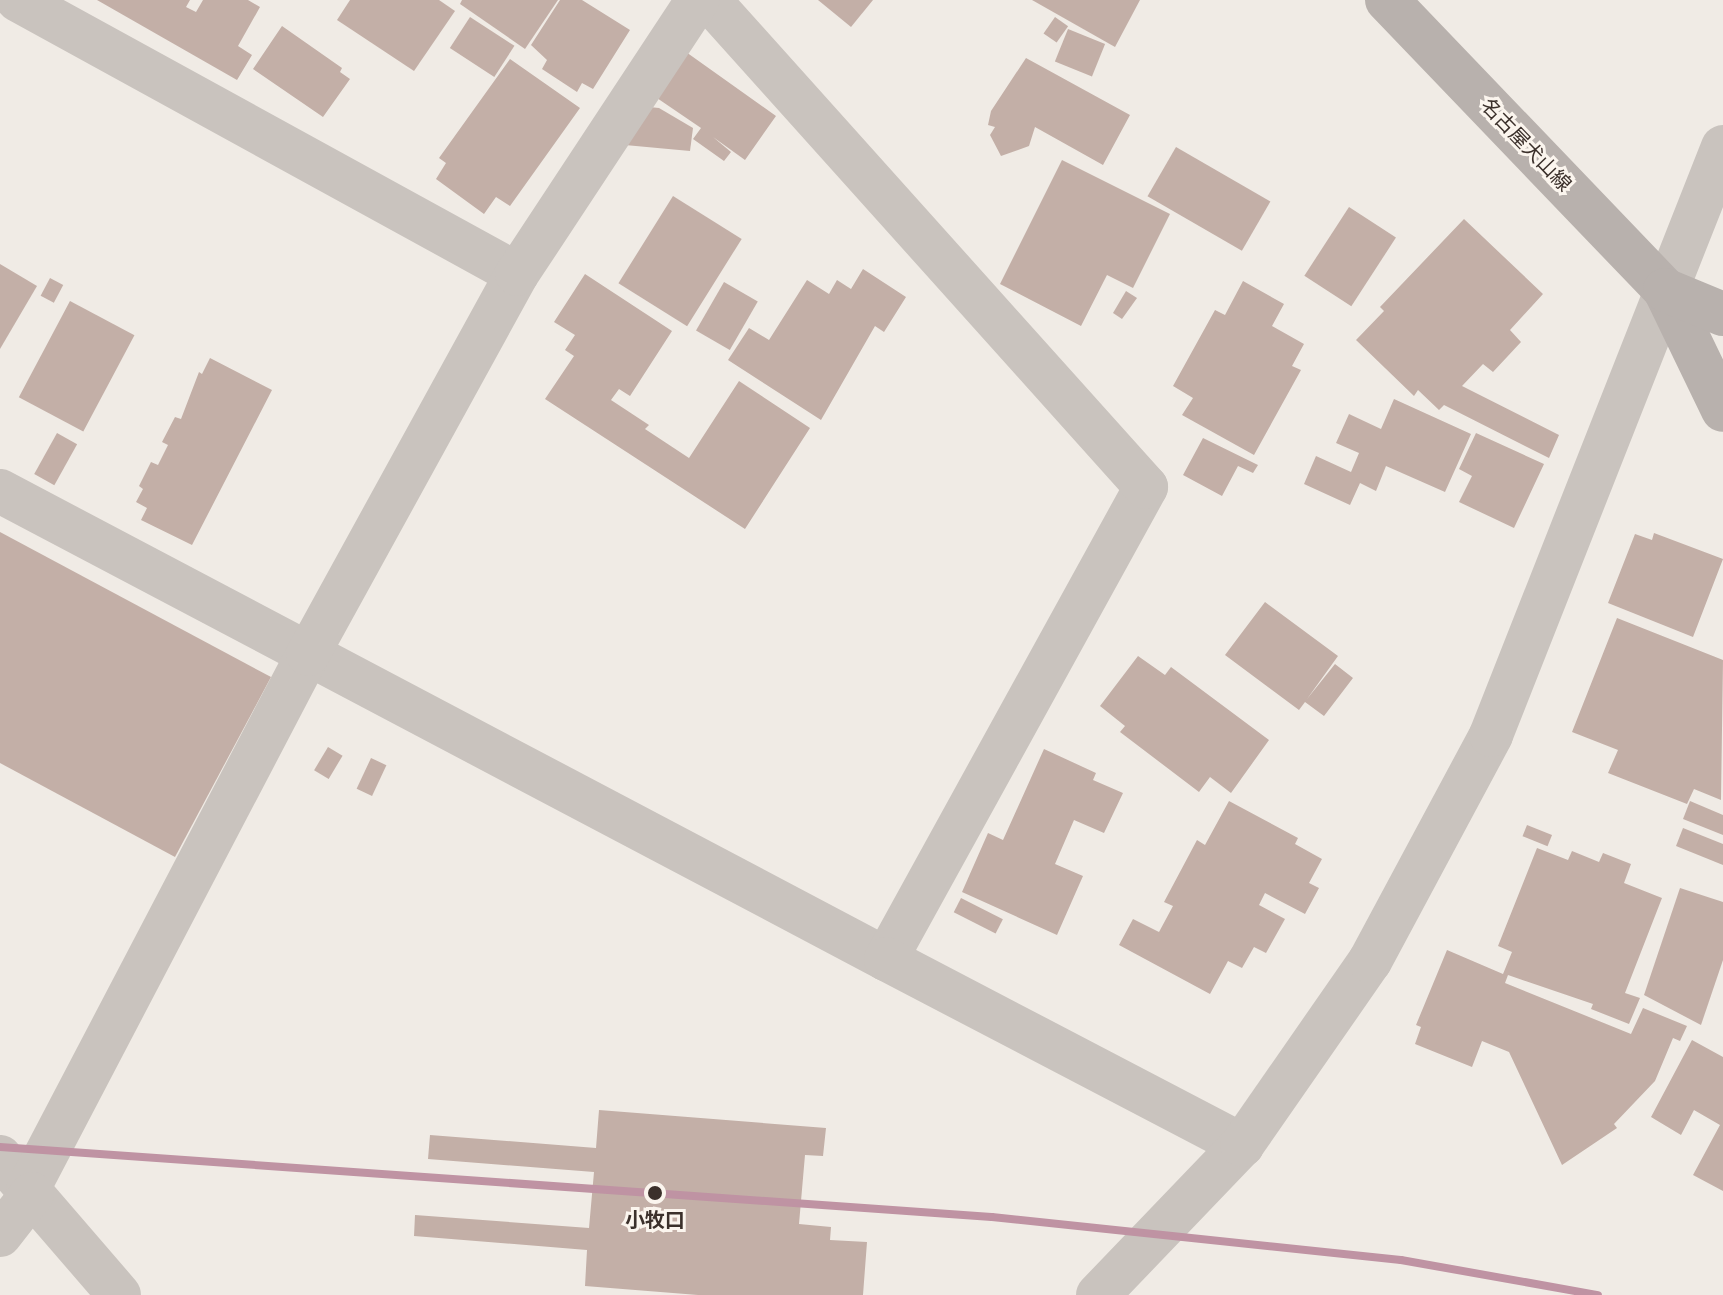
<!DOCTYPE html>
<meta charset="utf-8">
<style>
body{margin:0}
#map{position:relative;width:1723px;height:1295px;overflow:hidden;background:#f0ebe5;font-family:Poppins,"Noto Sans JP",sans-serif}
div>[style]{position:absolute}
[style*='--x']{left:calc(var(--x)*1px);top:calc(var(--y)*1px);width:calc(var(--w)*1px);rotate:calc(var(--a)*1deg)}
.building>*{inset:0;background:#c3afa7;transform-origin:0 0}
.minor>*{height:44px;margin:-22px;padding:0 22px;transform-origin:22px;border-radius:22px;background:#c9c3be}
.major>*{height:44px;margin:-22px;padding:0 22px;transform-origin:22px;border-radius:22px;background:#b8b1ad}
.rail-1>*{height:8px;margin:-4px;padding:0 4px;transform-origin:4px;border-radius:4px;background:#bf93a3}
.dots>*{width:22px;height:22px;translate:-50% -50%;box-sizing:border-box;border:4px solid #fbf5ee;border-radius:50%}
span{translate:-50% -50%;white-space:nowrap;text-align:center;line-height:1.15;-webkit-text-stroke:6px #fbf5ee;paint-order:stroke}
.street-label{font-size:20px;color:#3b302b}
.stop-label{font-size:20px;color:#3b302b;font-weight:700}
</style>
<div id="map">
<div class="building">
<i style="clip-path:polygon(97px 0,190px 0,186px 7px,196px 12px,203px 0,248px 0,260px 7px,238px 46px,252px 55px,237px 80px)"></i>
<i style="clip-path:polygon(350px 0,439px 0,455px 11px,414px 71px,337px 20px)"></i>
<i style="clip-path:polygon(462px 0,558px 0,525px 49px,460px 4px)"></i>
<i style="clip-path:polygon(560px 0,582px 0,630px 30px,593px 89px,582px 83px,577px 92px,542px 69px,547px 60px,531px 45px)"></i>
<i style="clip-path:polygon(818px 0,873px 0,851px 27px)"></i>
<i style="clip-path:polygon(1032px 0,1140px 0,1115px 47px)"></i>
<i style="left:470px;top:17px;width:53px;height:37px;rotate:33deg"></i>
<i style="left:1055px;top:17px;width:16px;height:20px;rotate:35deg"></i>
<i style="clip-path:polygon(282px 26px,342px 68px,340px 72px,350px 79px,323px 117px,253px 69px)"></i>
<i style="left:1068px;top:29px;width:40px;height:35px;rotate:22deg"></i>
<i style="clip-path:polygon(686px 52px,776px 116px,745px 160px,713px 137px,731px 152px,724px 161px,693px 139px,701px 128px,654px 96px)"></i>
<i style="clip-path:polygon(1026px 58px,1130px 115px,1103px 165px,1035px 127px,1029px 146px,1001px 156px,990px 135px,995px 127px,988px 125px,991px 111px)"></i>
<i style="clip-path:polygon(510px 59px,580px 108px,510px 206px,496px 197px,484px 214px,436px 179px,446px 163px,439px 158px)"></i>
<i style="clip-path:polygon(630px 105px,659px 108px,693px 128px,690px 151px,625px 145px)"></i>
<i style="left:1176px;top:147px;width:109px;height:57px;rotate:30deg"></i>
<i style="clip-path:polygon(1062px 160px,1170px 214px,1133px 288px,1107px 275px,1081px 326px,1000px 284px)"></i>
<i style="left:673px;top:196px;width:81px;height:103px;rotate:32deg"></i>
<i style="left:1349px;top:207px;width:56px;height:82px;rotate:33deg"></i>
<i style="clip-path:polygon(1464px 219px,1543px 294px,1510px 330px,1521px 342px,1493px 372px,1483px 364px,1462px 386px,1559px 435px,1549px 458px,1444px 405px,1439px 410px,1418px 390px,1414px 396px,1356px 340px,1384px 311px,1380px 307px)"></i>
<i style="clip-path:polygon(0 264px,37px 286px,0 349px)"></i>
<i style="clip-path:polygon(863px 269px,906px 297px,884px 332px,875px 326px,821px 420px,728px 360px,749px 328px,769px 340px,807px 280px,829px 294px,837px 280px,851px 289px)"></i>
<i style="clip-path:polygon(585px 274px,672px 331px,630px 396px,619px 389px,611px 400px,649px 425px,645px 429px,689px 458px,739px 381px,810px 428px,745px 529px,545px 399px,574px 356px,565px 350px,575px 335px,554px 322px)"></i>
<i style="left:50px;top:278px;width:15px;height:20px;rotate:28deg"></i>
<i style="clip-path:polygon(1243px 281px,1284px 304px,1272px 326px,1304px 344px,1292px 366px,1301px 370px,1254px 455px,1182px 415px,1193px 398px,1173px 386px,1215px 310px,1225px 315px)"></i>
<i style="left:724px;top:282px;width:39px;height:56px;rotate:30deg"></i>
<i style="clip-path:polygon(1126px 291px,1137px 298px,1122px 319px,1113px 313px)"></i>
<i style="left:70px;top:301px;width:73px;height:109px;rotate:28deg"></i>
<i style="clip-path:polygon(210px 358px,272px 390px,192px 545px,141px 520px,147px 508px,136px 502px,143px 489px,139px 486px,151px 462px,158px 465px,168px 445px,162px 442px,175px 417px,181px 419px,199px 372px,202px 374px)"></i>
<i style="clip-path:polygon(1394px 399px,1471px 434px,1445px 492px,1386px 466px,1376px 491px,1360px 483px,1350px 505px,1304px 484px,1316px 456px,1351px 472px,1359px 453px,1336px 443px,1349px 414px,1381px 429px)"></i>
<i style="left:57px;top:433px;width:23px;height:47px;rotate:29deg"></i>
<i style="clip-path:polygon(1476px 433px,1544px 464px,1514px 528px,1459px 502px,1472px 476px,1459px 469px)"></i>
<i style="clip-path:polygon(1203px 438px,1258px 465px,1253px 473px,1238px 466px,1222px 496px,1183px 475px)"></i>
<i style="clip-path:polygon(0 532px,271px 677px,175px 857px,0 763px)"></i>
<i style="clip-path:polygon(1654px 533px,1723px 559px,1693px 637px,1608px 603px,1635px 534px,1652px 540px)"></i>
<i style="clip-path:polygon(1265px 602px,1338px 656px,1307px 699px,1335px 664px,1353px 678px,1324px 716px,1305px 702px,1299px 710px,1225px 655px)"></i>
<i style="clip-path:polygon(1617px 618px,1723px 660px,1721px 800px,1694px 789px,1687px 804px,1608px 773px,1618px 750px,1572px 732px)"></i>
<i style="clip-path:polygon(1138px 656px,1165px 675px,1171px 667px,1269px 740px,1231px 793px,1210px 777px,1199px 792px,1120px 732px,1125px 726px,1100px 706px)"></i>
<i style="left:328px;top:747px;width:17px;height:27px;rotate:31deg"></i>
<i style="clip-path:polygon(1044px 749px,1096px 773px,1093px 780px,1123px 793px,1104px 833px,1074px 820px,1055px 864px,1083px 876px,1057px 935px,962px 892px,988px 833px,1003px 840px)"></i>
<i style="left:371px;top:758px;width:17px;height:34px;rotate:25deg"></i>
<i style="clip-path:polygon(1229px 801px,1298px 838px,1295px 844px,1322px 859px,1309px 883px,1319px 888px,1305px 914px,1265px 893px,1259px 905px,1285px 919px,1266px 953px,1254px 947px,1242px 968px,1228px 961px,1210px 994px,1119px 945px,1133px 919px,1159px 932px,1173px 906px,1164px 902px,1197px 840px,1205px 845px)"></i>
<i style="clip-path:polygon(1690px 801px,1723px 815px,1723px 835px,1683px 819px)"></i>
<i style="left:1527px;top:825px;width:27px;height:12px;rotate:22deg"></i>
<i style="clip-path:polygon(1683px 828px,1723px 844px,1723px 865px,1676px 846px)"></i>
<i style="clip-path:polygon(1537px 848px,1568px 860px,1572px 851px,1599px 862px,1603px 853px,1631px 864px,1624px 883px,1662px 898px,1625px 993px,1640px 998px,1629px 1024px,1591px 1009px,1593px 1004px,1508px 975px,1505px 983px,1631px 1034px,1643px 1008px,1687px 1026px,1680px 1041px,1673px 1038px,1655px 1081px,1614px 1124px,1617px 1128px,1562px 1165px,1509px 1052px,1482px 1041px,1472px 1067px,1415px 1044px,1421px 1027px,1416px 1025px,1447px 950px,1503px 974px,1512px 952px,1498px 946px)"></i>
<i style="clip-path:polygon(1680px 888px,1723px 902px,1723px 960px,1701px 1025px,1644px 995px)"></i>
<i style="left:961px;top:898px;width:47px;height:16px;rotate:27deg"></i>
<i style="clip-path:polygon(1692px 1040px,1723px 1057px,1723px 1191px,1693px 1175px,1720px 1125px,1694px 1110px,1681px 1135px,1651px 1117px)"></i>
<i style="clip-path:polygon(599px 1110px,826px 1128px,823px 1156px,805px 1155px,799px 1224px,831px 1227px,830px 1240px,867px 1242px,863px 1295px,698px 1295px,585px 1286px,587px 1250px,414px 1236px,415px 1215px,589px 1228px,594px 1172px,428px 1159px,430px 1135px,596px 1148px)"></i>
</div>
<div class="minor">
<i style="--x:18;--y:0;--w:569;--a:28.77"></i>
<i style="--x:0;--y:491;--w:1002;--a:27.84"></i>
<i style="--x:886;--y:959;--w:539;--a:-61.15"></i>
<i style="--x:1146;--y:487;--w:654;--a:-131.9"></i>
<i style="--x:886;--y:959;--w:402;--a:27.6"></i>
<i style="--x:0;--y:1157;--w:182;--a:49.2"></i>
<i style="--x:28;--y:1189;--w:604;--a:-62.37"></i>
<i style="--x:308;--y:654;--w:434;--a:-61.2"></i>
<i style="--x:517;--y:274;--w:328;--a:-56.6"></i>
<i style="--x:0;--y:1235;--w:52;--a:-52"></i>
<i style="--x:1098;--y:1295;--w:208;--a:-46.2"></i>
<i style="--x:1242;--y:1145;--w:224;--a:-55.2"></i>
<i style="--x:1370;--y:961;--w:256;--a:-61.8"></i>
<i style="--x:1491;--y:735;--w:632;--a:-68.47"></i>
</div>
<div class="major">
<i style="--x:1387;--y:0;--w:402;--a:46.2"></i>
<i style="--x:1665;--y:290;--w:133;--a:64.2"></i>
<i style="--x:1665;--y:290;--w:63;--a:22.5"></i>
</div>
<div class="rail-1">
<i style="--x:0;--y:1147;--w:994;--a:4.04"></i>
<i style="--x:992;--y:1217;--w:411;--a:6"></i>
<i style="--x:1401;--y:1260;--w:200;--a:10.1"></i>
</div>
<div class="dots">
<i style="left:655px;top:1193px;background:#3b302b"></i>
</div>
<div class="street-label">
<span style="left:1526px;top:145px;rotate:46deg">名古屋犬山線</span>
</div>
<div class="stop-label">
<span style="left:655px;top:1220px">小牧口</span>
</div>
</div>
